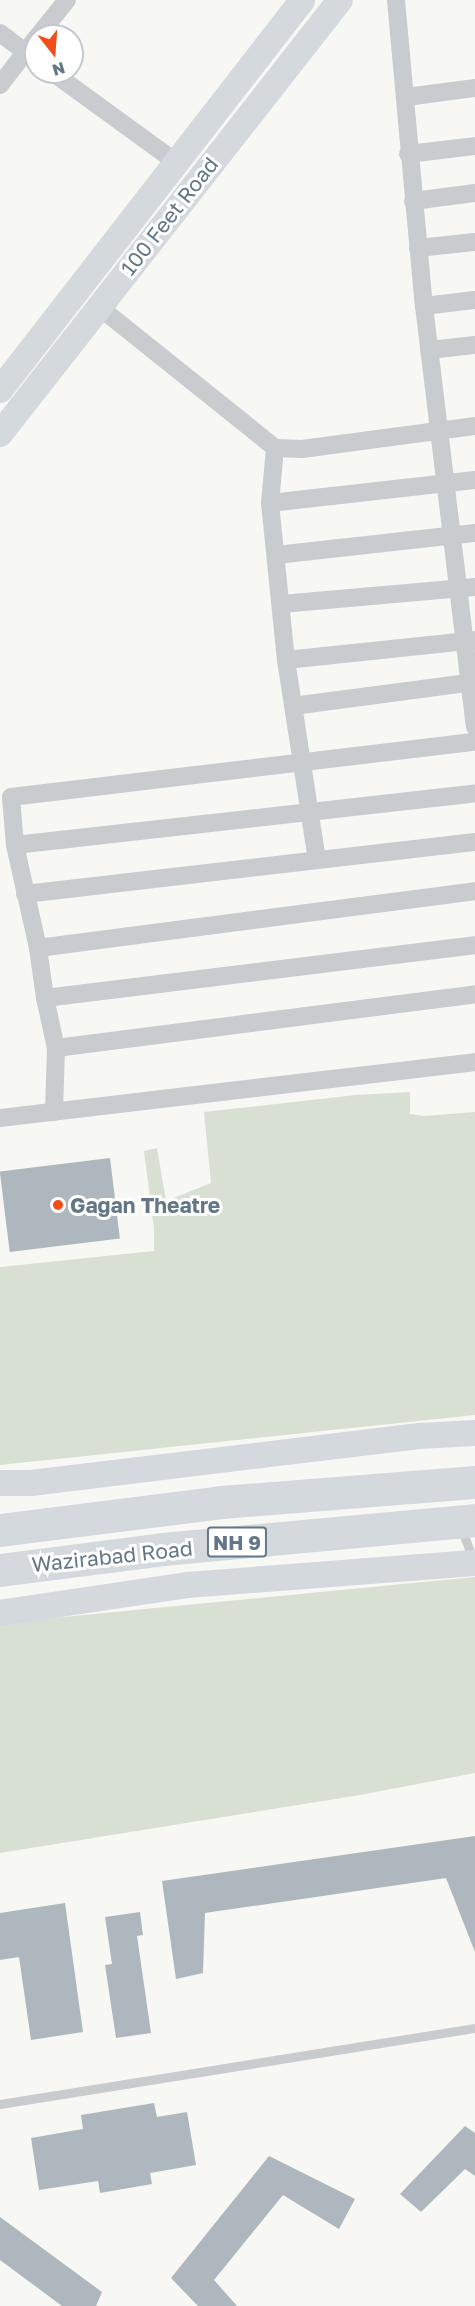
<!DOCTYPE html>
<style>
body{margin:0}
#map{position:relative;width:475px;height:2306px;overflow:hidden;background:#f7f7f3;font-family:"Golos Text",sans-serif}
div>[style]{position:absolute}
[style*='--x']{left:calc(var(--x)*1px);top:calc(var(--y)*1px);width:calc(var(--w)*1px);rotate:calc(var(--a)*1deg)}
.green>*{inset:0;background:#d8e0d4}
.building>*{inset:0;background:#aeb7bd;transform-origin:0 0}
.lane>*{height:9px;margin:-4.5px;padding:0 4.5px;transform-origin:4.5px;border-radius:4.5px;background:#c9cccf}
.street>*{height:18px;margin:-9px;padding:0 9px;transform-origin:9px;border-radius:9px;background:#c9cccf}
.secondary>*{height:26px;margin:-13px;padding:0 13px;transform-origin:13px;border-radius:13px;background:#d4d9de}
.highway>*{height:33px;margin:-16.5px;padding:0 16.5px;transform-origin:16.5px;border-radius:16.5px;background:#d4d9de}
.dots>*{width:16px;height:16px;translate:-50% -50%;box-sizing:border-box;border:3px solid #fff;border-radius:50%}
span{translate:-50% -50%;white-space:nowrap;text-align:center;line-height:1.15;-webkit-text-stroke:6px #fff;paint-order:stroke}
.shield-label span{padding:2px 4px;background:#fff;border:2px solid;border-radius:4px;-webkit-text-stroke-width:0}
.shield-label{font-size:20px;color:#637788;font-weight:700}
.street-label{font-size:21px;color:#637788}
.poi-label{font-size:21px;color:#637788;font-weight:700}
.left{translate:0 -50%;text-align:left}
.north{position:absolute;left:24px;top:24px;width:60px;height:60px;box-sizing:border-box;background:#fff;border:2px solid #c1c9cf;border-radius:50%;rotate:163deg;font-size:16px;font-weight:700;line-height:24px;text-align:center;color:#637788}
.north::after{content:'';display:block;margin:auto;width:21px;height:27px;background:#f34e18;clip-path:polygon(50% 0,100% 100%,50% 72%,0 100%)}
</style>
<div id="map">
<div class="green">
<i style="clip-path:polygon(410px 1092px,410px 1114px,424px 1116px,475px 1112px,475px 1415px,0 1465px,0 1267px,154px 1251px,154px 1229px,144px 1151px,157px 1148px,166px 1201px,211px 1183px,204px 1112px,356px 1095px)"></i>
<i style="clip-path:polygon(475px 1577px,475px 1773px,360px 1795px,0 1853px,0 1625px,11px 1622px)"></i>
</div>
<div class="building">
<i style="left:110px;top:1158px;width:81px;height:111px;rotate:83deg"></i>
<i style="clip-path:polygon(475px 1836px,475px 1952px,446px 1878px,205px 1913px,203px 1973px,176px 1979px,162px 1881px)"></i>
<i style="clip-path:polygon(65px 1903px,83px 2032px,31px 2040px,19px 1957px,0 1960px,0 1913px)"></i>
<i style="clip-path:polygon(140px 1912px,143px 1935px,137px 1936px,151px 2033px,116px 2038px,105px 1965px,112px 1964px,105px 1917px)"></i>
<i style="clip-path:polygon(154px 2103px,157px 2117px,187px 2112px,196px 2165px,150px 2173px,152px 2184px,100px 2193px,98px 2181px,39px 2190px,31px 2138px,83px 2129px,81px 2115px)"></i>
<i style="clip-path:polygon(465px 2126px,475px 2133px,475px 2176px,465px 2169px,421px 2212px,400px 2194px)"></i>
<i style="clip-path:polygon(269px 2156px,355px 2199px,339px 2229px,283px 2195px,214px 2280px,237px 2306px,198px 2306px,171px 2278px)"></i>
<i style="clip-path:polygon(0 2217px,102px 2292px,96px 2306px,62px 2306px,0 2260px)"></i>
</div>
<div class="lane">
<i style="--x:461;--y:1528;--w:34;--a:69"></i>
<i style="--x:0;--y:2104;--w:481;--a:-9.1"></i>
</div>
<div class="street">
<i style="--x:396;--y:0;--w:307;--a:84.8"></i>
<i style="--x:424;--y:306;--w:424;--a:83.1"></i>
<i style="--x:0;--y:33;--w:45;--a:36.9"></i>
<i style="--x:38;--y:36;--w:46;--a:-51.1"></i>
<i style="--x:52;--y:72;--w:153;--a:36"></i>
<i style="--x:0;--y:85;--w:59;--a:-52.5"></i>
<i style="--x:406;--y:97;--w:70;--a:-7.4"></i>
<i style="--x:408;--y:154;--w:67;--a:-6.8"></i>
<i style="--x:413;--y:201;--w:63;--a:-7.4"></i>
<i style="--x:418;--y:248;--w:57;--a:-6"></i>
<i style="--x:98;--y:306;--w:227;--a:38.7"></i>
<i style="--x:275;--y:448;--w:27;--a:2"></i>
<i style="--x:302;--y:449;--w:175;--a:-7.6"></i>
<i style="--x:424;--y:306;--w:51;--a:-6.7"></i>
<i style="--x:429;--y:350;--w:46;--a:-6.2"></i>
<i style="--x:275;--y:448;--w:55;--a:95.2"></i>
<i style="--x:270;--y:503;--w:158;--a:84.2"></i>
<i style="--x:286;--y:660;--w:202;--a:81.2"></i>
<i style="--x:270;--y:503;--w:206;--a:-6.4"></i>
<i style="--x:276;--y:555;--w:200;--a:-6.3"></i>
<i style="--x:281;--y:604;--w:195;--a:-5"></i>
<i style="--x:286;--y:660;--w:190;--a:-6"></i>
<i style="--x:293;--y:706;--w:184;--a:-7.5"></i>
<i style="--x:15;--y:845;--w:463;--a:-6.4"></i>
<i style="--x:25;--y:894;--w:453;--a:-6.6"></i>
<i style="--x:38;--y:948;--w:441;--a:-7.4"></i>
<i style="--x:45;--y:998;--w:433;--a:-7"></i>
<i style="--x:56;--y:1048;--w:422;--a:-7.3"></i>
<i style="--x:54;--y:1112;--w:64;--a:-88.2"></i>
<i style="--x:56;--y:1048;--w:51;--a:-102.4"></i>
<i style="--x:45;--y:998;--w:50;--a:-98"></i>
<i style="--x:38;--y:948;--w:106;--a:-102.6"></i>
<i style="--x:15;--y:845;--w:48;--a:-94.8"></i>
<i style="--x:11;--y:797;--w:467;--a:-6.8"></i>
<i style="--x:0;--y:1118;--w:478;--a:-6.7"></i>
</div>
<div class="secondary">
<i style="--x:0;--y:390;--w:493;--a:-52.2"></i>
<i style="--x:0;--y:434;--w:551;--a:-51.92"></i>
<i style="--x:0;--y:1483;--w:31;--a:0"></i>
<i style="--x:31;--y:1483;--w:391;--a:-6.9"></i>
<i style="--x:419;--y:1436;--w:56;--a:-3.1"></i>
<i style="--x:0;--y:1613;--w:189;--a:-8.5"></i>
<i style="--x:187;--y:1585;--w:289;--a:-4.4"></i>
</div>
<div class="highway">
<i style="--x:0;--y:1530;--w:223;--a:-7.2"></i>
<i style="--x:221;--y:1502;--w:255;--a:-4.5"></i>
<i style="--x:0;--y:1570;--w:164;--a:-7.3"></i>
<i style="--x:163;--y:1549;--w:313;--a:-5.3"></i>
</div>
<div class="dots">
<i style="left:58px;top:1205px;background:#f34e18"></i>
</div>
<div class="shield-label">
<span style="left:237px;top:1542px">NH 9</span>
</div>
<div class="street-label">
<span style="left:169px;top:216px;rotate:-52deg">100 Feet Road</span>
<span style="left:112px;top:1556px;rotate:-6deg">Wazirabad Road</span>
</div>
<div class="poi-label">
<span class="left" style="left:70px;top:1205px">Gagan Theatre</span>
</div>
<div class="north">N</div>
</div>
